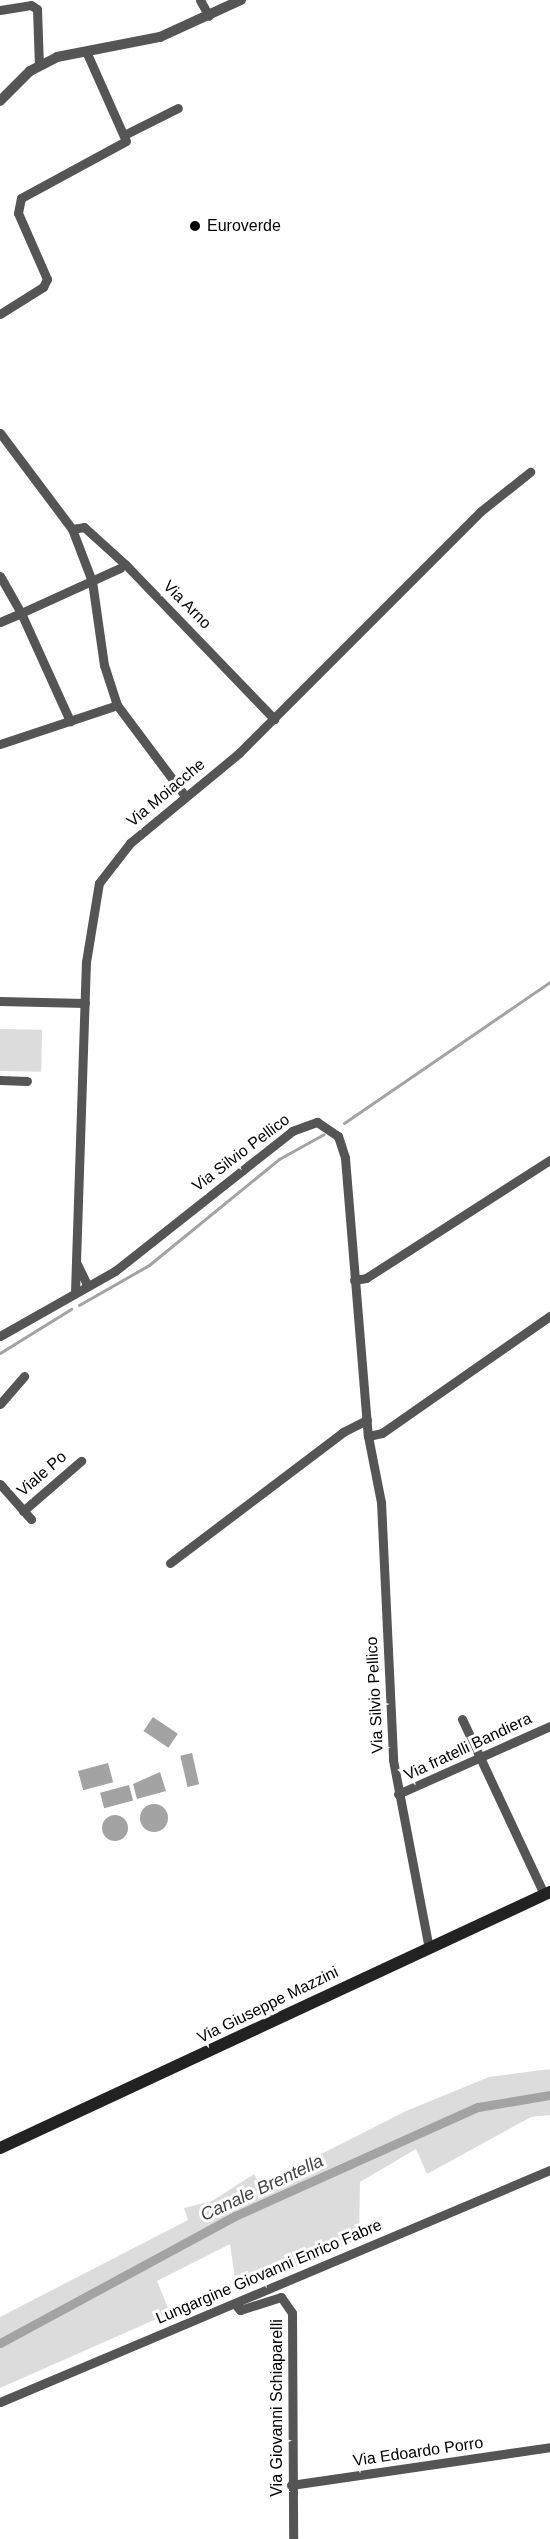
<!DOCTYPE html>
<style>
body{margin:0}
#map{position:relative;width:550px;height:2539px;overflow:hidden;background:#fff;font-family:Helvetica,sans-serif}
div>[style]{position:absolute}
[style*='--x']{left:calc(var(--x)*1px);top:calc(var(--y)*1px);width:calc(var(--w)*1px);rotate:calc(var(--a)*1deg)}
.green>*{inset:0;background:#dcdcdc;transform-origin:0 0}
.water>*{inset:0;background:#a3a3a3;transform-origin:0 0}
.round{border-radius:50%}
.stream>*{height:3px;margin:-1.5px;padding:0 1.5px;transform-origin:1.5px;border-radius:1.5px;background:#a3a3a3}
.canal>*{height:9px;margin:-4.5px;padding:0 4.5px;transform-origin:4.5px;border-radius:4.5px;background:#a3a3a3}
.minor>*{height:9px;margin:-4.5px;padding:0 4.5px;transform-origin:4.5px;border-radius:4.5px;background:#555}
.tertiary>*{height:10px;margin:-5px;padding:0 5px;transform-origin:5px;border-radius:5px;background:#555}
.secondary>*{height:12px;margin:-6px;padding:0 6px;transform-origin:6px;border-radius:6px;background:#222}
.dots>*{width:16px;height:16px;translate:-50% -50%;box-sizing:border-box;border:3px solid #fff;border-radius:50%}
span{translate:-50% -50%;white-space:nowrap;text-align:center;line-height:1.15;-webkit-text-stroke:6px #fff;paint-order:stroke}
.poi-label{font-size:16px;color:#000}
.left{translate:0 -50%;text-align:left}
.street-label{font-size:16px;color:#000}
.water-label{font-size:18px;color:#444;font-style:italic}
</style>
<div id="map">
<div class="green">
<i style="left:0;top:1029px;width:42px;height:42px;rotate:1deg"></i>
<i style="clip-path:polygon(550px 2069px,550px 2115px,531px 2117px,427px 2174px,416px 2149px,360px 2182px,359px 2239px,237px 2293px,230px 2244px,157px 2281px,170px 2313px,0 2388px,0 2317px,188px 2220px,184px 2208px,212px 2201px,254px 2174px,260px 2185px,406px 2111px,489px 2077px)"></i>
</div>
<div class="water">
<i style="left:153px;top:1717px;width:30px;height:17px;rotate:34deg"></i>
<i style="left:192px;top:1753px;width:32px;height:12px;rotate:77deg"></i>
<i style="left:108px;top:1763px;width:20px;height:31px;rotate:75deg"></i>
<i style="clip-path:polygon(160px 1772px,166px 1791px,137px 1799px,133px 1784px)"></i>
<i style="left:129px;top:1785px;width:16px;height:30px;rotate:75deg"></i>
<i class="round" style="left:140px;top:1804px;width:28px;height:28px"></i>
<i class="round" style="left:102px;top:1815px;width:26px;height:26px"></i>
</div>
<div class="stream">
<i style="--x:344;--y:1123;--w:250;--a:-34.4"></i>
<i style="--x:79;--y:1305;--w:81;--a:-29.7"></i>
<i style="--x:149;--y:1265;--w:168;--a:-39.2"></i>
<i style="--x:279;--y:1159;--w:51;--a:-29.1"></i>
<i style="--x:0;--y:1353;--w:84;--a:-31.8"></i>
</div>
<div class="canal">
<i style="--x:0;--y:2343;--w:267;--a:-28.4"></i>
<i style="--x:235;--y:2216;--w:266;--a:-24.2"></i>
<i style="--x:478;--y:2107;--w:73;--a:-9.5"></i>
</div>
<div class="minor">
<i style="--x:200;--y:0;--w:18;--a:61"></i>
<i style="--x:0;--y:10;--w:31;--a:-9"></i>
<i style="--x:31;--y:5;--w:7;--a:34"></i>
<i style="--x:37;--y:9;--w:56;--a:88"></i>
<i style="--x:126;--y:134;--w:58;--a:-26.6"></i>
<i style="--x:0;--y:314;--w:51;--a:-32.1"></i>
<i style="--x:43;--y:287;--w:9;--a:-63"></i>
<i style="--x:47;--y:279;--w:72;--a:-113.7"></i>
<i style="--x:18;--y:213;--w:15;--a:-79"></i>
<i style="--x:21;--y:198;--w:119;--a:-28.5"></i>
<i style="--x:126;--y:141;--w:98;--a:-114"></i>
<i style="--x:0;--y:433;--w:120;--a:53.1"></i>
<i style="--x:72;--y:529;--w:56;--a:69"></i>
<i style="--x:92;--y:581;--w:85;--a:81.9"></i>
<i style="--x:104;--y:665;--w:42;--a:72"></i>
<i style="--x:117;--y:705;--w:114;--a:53.2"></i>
<i style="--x:72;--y:529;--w:12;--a:-9"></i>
<i style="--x:84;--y:527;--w:57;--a:42.1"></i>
<i style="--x:126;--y:565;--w:214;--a:46.1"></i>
<i style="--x:0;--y:576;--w:43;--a:60.4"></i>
<i style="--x:21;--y:613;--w:109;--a:-24.4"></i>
<i style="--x:0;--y:622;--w:23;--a:-23"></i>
<i style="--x:21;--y:613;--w:119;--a:65.6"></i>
<i style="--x:0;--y:744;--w:123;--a:-18.4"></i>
<i style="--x:0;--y:1001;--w:85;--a:1.3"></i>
<i style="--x:0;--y:1080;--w:27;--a:2"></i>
<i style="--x:76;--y:1262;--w:25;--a:64"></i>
<i style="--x:354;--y:1280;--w:12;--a:-9"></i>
<i style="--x:366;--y:1278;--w:219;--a:-32.7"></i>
<i style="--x:75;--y:1292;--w:330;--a:-88.1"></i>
<i style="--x:86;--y:962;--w:80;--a:-80.7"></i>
<i style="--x:99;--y:883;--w:51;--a:-52.2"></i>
<i style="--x:130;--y:843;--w:141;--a:-39.5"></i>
<i style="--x:239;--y:753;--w:342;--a:-45"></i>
<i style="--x:481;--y:511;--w:63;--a:-38.5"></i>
<i style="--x:0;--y:1336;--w:132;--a:-29.5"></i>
<i style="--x:115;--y:1271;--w:226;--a:-38.3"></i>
<i style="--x:292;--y:1131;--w:27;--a:-20"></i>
<i style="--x:317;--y:1122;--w:25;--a:34"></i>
<i style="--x:338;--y:1136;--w:23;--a:72"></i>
<i style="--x:345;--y:1158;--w:279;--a:85.3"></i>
<i style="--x:368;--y:1436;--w:67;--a:78.9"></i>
<i style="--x:381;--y:1502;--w:258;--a:87.3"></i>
<i style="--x:393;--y:1760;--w:192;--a:79.2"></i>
<i style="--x:0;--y:1404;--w:37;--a:-49"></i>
<i style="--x:368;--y:1436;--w:14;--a:-12"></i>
<i style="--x:382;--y:1433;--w:205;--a:-34.9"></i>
<i style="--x:0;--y:1484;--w:47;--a:48.5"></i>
<i style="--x:23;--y:1511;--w:77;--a:-40.8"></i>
<i style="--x:170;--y:1563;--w:217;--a:-37.1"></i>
<i style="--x:343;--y:1432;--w:27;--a:-27"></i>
<i style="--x:462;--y:1719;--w:193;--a:64.9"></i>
<i style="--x:398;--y:1794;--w:167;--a:-24.1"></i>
<i style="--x:235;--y:2304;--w:8;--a:50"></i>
<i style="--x:240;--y:2310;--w:43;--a:-17.6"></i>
<i style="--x:281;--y:2297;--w:19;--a:55"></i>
<i style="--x:292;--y:2313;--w:226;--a:89.7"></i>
<i style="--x:0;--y:2402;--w:597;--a:-22.87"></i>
<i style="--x:291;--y:2485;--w:262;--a:-8.3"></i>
</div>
<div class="tertiary">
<i style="--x:0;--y:101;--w:42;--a:-45"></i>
<i style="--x:30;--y:71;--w:30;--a:-27"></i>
<i style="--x:57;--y:57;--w:105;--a:-11"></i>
<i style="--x:160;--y:37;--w:89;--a:-24.6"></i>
</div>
<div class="secondary">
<i style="--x:0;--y:2148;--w:607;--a:-24.96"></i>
</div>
<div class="dots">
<i style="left:195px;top:226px;background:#000"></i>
</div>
<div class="poi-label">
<span class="left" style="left:207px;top:226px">Euroverde</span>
</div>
<div class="street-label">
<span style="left:187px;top:605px;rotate:45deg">Via Arno</span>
<span style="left:166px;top:793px;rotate:-40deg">Via Moiacche</span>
<span style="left:241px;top:1153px;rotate:-37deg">Via Silvio Pellico</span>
<span style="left:42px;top:1474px;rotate:-41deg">Viale Po</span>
<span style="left:375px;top:1695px;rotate:-93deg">Via Silvio Pellico</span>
<span style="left:468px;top:1747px;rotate:-25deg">Via fratelli Bandiera</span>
<span style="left:268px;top:2005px;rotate:-26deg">Via Giuseppe Mazzini</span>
<span style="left:269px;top:2272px;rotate:-23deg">Lungargine Giovanni Enrico Fabre</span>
<span style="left:277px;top:2408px;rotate:-90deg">Via Giovanni Schiaparelli</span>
<span style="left:418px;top:2452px;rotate:-8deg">Via Edoardo Porro</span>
</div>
<div class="water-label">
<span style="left:262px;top:2188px;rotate:-25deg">Canale Brentella</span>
</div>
</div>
